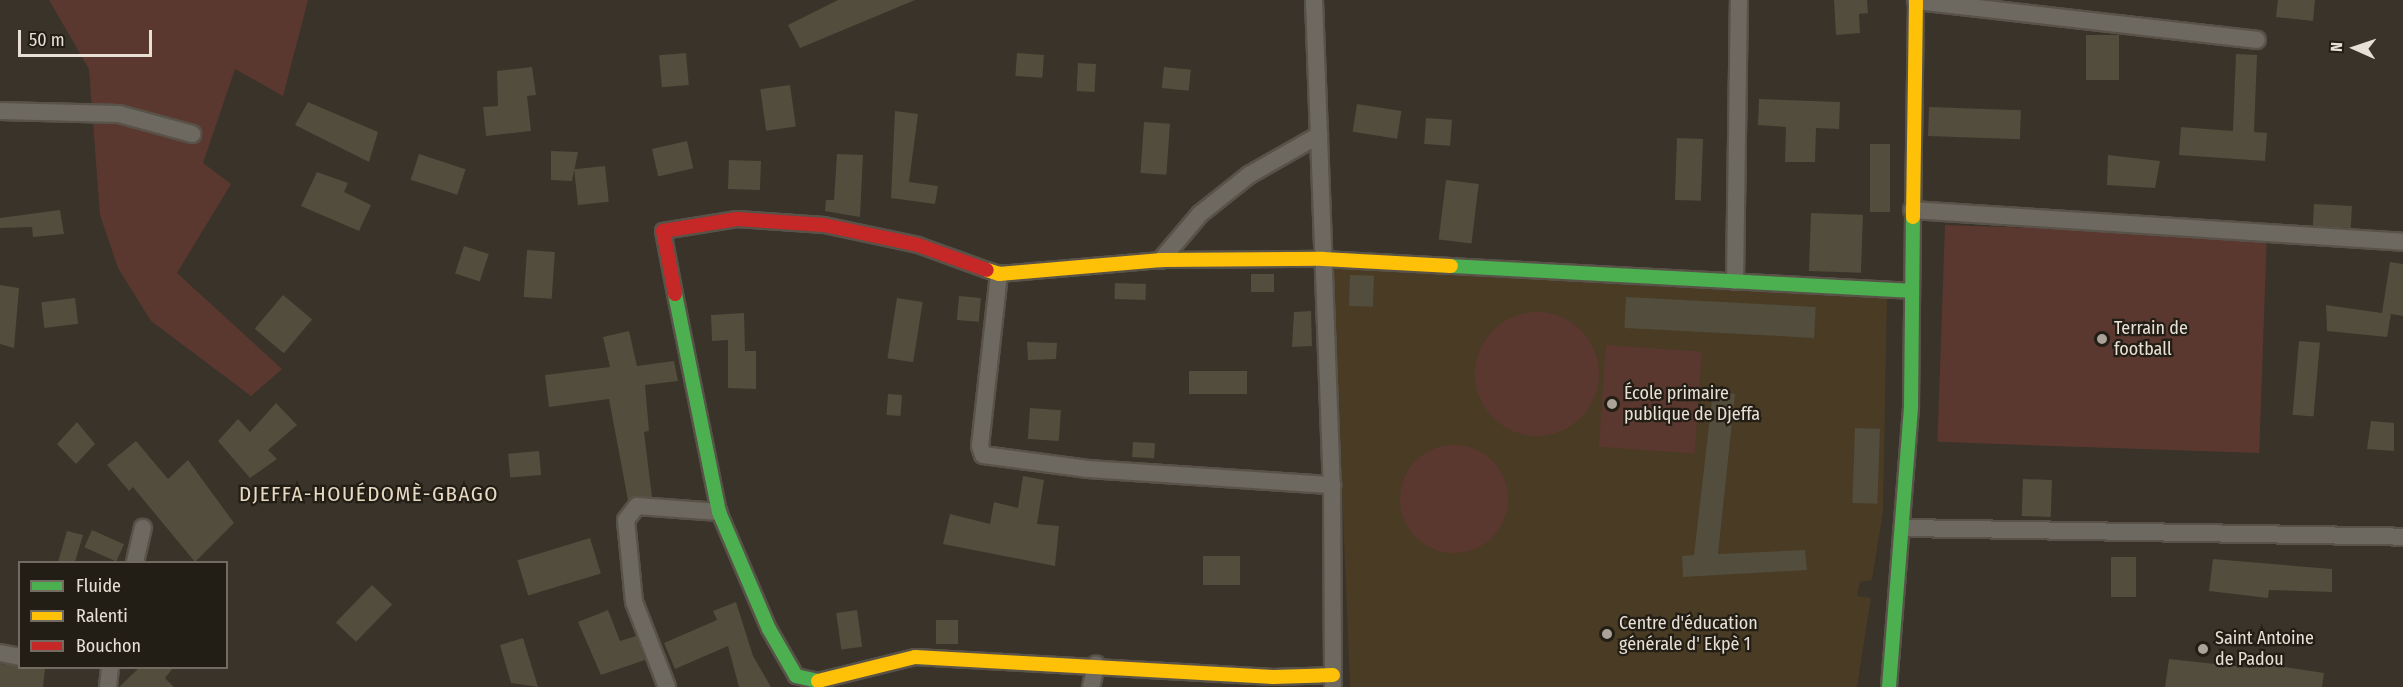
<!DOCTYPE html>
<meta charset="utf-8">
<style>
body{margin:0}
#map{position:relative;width:2403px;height:687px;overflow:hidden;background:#393329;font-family:"Fira Sans Condensed",sans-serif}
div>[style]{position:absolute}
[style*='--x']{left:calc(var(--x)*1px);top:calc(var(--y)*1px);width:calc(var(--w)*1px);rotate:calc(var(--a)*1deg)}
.built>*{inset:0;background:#493b24}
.green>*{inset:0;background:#5b382f;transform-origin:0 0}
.round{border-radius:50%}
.building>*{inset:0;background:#524d3c;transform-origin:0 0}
.roads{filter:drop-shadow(2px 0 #585249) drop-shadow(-2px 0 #585249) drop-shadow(0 2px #585249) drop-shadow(0 -2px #585249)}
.street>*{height:16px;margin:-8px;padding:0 8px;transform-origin:8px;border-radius:8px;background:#6d6961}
.fast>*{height:14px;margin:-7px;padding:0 7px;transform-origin:7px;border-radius:7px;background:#4caf50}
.slow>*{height:14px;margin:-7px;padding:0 7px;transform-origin:7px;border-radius:7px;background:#ffc107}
.jam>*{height:14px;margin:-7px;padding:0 7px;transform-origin:7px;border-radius:7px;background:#c62828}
.dots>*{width:16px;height:16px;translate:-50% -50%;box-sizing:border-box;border:3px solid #221d15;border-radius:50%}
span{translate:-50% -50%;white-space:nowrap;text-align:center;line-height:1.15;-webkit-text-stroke:4.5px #221d15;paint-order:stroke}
.poi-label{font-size:18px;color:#e8e0d5}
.left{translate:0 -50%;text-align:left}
.quarter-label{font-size:21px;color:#e8d9c3;letter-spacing:1.5px}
.legend{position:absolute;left:18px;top:561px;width:210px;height:108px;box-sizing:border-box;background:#221d15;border:2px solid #716b62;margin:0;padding:8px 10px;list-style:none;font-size:18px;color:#e8e0d5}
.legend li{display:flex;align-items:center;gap:12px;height:30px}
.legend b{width:30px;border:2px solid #716b62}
.north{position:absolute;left:2325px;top:18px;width:60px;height:60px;-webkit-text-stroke:4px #221d15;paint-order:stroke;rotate:273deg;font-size:16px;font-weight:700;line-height:24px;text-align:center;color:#e8e0d5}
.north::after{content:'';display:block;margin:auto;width:21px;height:27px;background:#e8e0d5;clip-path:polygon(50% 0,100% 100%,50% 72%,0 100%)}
.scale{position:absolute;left:18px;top:30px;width:134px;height:27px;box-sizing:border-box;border:3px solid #e8e0d5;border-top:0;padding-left:8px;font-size:18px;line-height:21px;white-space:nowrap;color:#e8e0d5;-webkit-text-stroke:4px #221d15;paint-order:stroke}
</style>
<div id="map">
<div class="built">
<i style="clip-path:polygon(1333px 268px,1887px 297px,1883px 512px,1872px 580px,1860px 582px,1857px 596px,1871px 598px,1857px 687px,1350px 687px)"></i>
</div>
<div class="green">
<i style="clip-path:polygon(49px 0,308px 0,283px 96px,235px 69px,203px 163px,231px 184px,177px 273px,282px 369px,251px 396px,151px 321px,118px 268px,100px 215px,89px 69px)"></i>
<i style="left:1945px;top:225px;width:322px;height:217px;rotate:2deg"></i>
<i class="round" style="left:1475px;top:312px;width:124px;height:124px"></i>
<i style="left:1606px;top:345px;width:96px;height:102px;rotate:4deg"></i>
<i class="round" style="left:1400px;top:445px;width:108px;height:108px"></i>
</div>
<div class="building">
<i style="clip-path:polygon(838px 0,915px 0,800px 48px,788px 25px)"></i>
<i style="clip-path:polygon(1834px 0,1867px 0,1868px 13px,1859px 14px,1860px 33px,1836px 35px)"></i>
<i style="clip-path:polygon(2278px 0,2315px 0,2313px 21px,2276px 17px)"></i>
<i style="left:2086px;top:35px;width:33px;height:45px"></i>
<i style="left:686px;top:53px;width:32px;height:27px;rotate:85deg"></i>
<i style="left:1017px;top:53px;width:27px;height:23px;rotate:4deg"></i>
<i style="clip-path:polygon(2236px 54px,2257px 55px,2254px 132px,2267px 133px,2265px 161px,2179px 155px,2181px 127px,2233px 131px)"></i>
<i style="left:1078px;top:63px;width:18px;height:28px;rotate:3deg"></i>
<i style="clip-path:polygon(532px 67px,536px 95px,527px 96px,531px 131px,486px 136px,483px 107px,498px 106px,497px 71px)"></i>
<i style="left:1164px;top:67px;width:27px;height:21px;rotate:6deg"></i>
<i style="left:790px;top:85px;width:42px;height:30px;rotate:82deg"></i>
<i style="clip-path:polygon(1759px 99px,1840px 102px,1839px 129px,1816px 128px,1815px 162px,1785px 162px,1786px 127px,1758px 125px)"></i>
<i style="clip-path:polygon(308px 102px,378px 132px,369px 162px,295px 125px)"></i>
<i style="left:1357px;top:104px;width:45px;height:28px;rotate:9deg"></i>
<i style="left:1929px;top:107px;width:92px;height:29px;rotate:2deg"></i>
<i style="clip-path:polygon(895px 111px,918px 114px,909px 182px,938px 186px,935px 204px,891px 198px)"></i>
<i style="left:1426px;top:118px;width:26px;height:26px;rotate:4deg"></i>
<i style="left:1144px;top:122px;width:26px;height:51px;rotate:4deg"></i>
<i style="left:1677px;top:138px;width:26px;height:62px;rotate:2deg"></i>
<i style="left:687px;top:141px;width:28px;height:36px;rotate:77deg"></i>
<i style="left:1870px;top:144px;width:20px;height:68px"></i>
<i style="clip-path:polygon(551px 151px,578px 152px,572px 181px,551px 180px)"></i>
<i style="left:419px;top:154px;width:49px;height:27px;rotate:18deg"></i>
<i style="clip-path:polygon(837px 154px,863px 155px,860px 217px,825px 211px,826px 200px,834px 200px)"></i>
<i style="clip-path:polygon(2108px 155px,2160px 161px,2155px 188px,2107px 185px)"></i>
<i style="left:729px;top:160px;width:32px;height:29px;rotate:2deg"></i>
<i style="left:605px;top:166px;width:36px;height:31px;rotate:84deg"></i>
<i style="clip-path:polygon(317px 172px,348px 183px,344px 192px,371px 205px,359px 231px,301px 206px)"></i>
<i style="left:1446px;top:180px;width:33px;height:60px;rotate:7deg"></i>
<i style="left:2314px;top:204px;width:38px;height:22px;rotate:3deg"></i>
<i style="clip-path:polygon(60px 210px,64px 234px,33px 237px,32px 227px,0 228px,0 218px)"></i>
<i style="left:1811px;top:213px;width:52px;height:58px;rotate:2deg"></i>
<i style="left:464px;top:246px;width:26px;height:29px;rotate:18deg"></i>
<i style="left:527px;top:250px;width:28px;height:47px;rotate:4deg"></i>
<i style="clip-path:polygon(2390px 262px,2403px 264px,2403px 316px,2391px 314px,2387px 337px,2327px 331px,2326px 305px,2382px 313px)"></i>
<i style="left:1251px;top:274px;width:23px;height:18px"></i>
<i style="left:1350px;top:275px;width:24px;height:31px;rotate:2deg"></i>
<i style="left:1115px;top:283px;width:31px;height:16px;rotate:2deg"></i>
<i style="clip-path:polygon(0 285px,19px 288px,14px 348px,0 344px)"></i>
<i style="left:283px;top:295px;width:38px;height:44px;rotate:40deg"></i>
<i style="left:959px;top:296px;width:22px;height:24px;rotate:5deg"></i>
<i style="left:1626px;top:297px;width:190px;height:31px;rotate:3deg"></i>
<i style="left:75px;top:298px;width:26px;height:34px;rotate:83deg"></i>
<i style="left:897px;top:298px;width:26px;height:61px;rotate:9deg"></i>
<i style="clip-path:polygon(1311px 311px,1312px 346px,1292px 347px,1294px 312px)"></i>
<i style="clip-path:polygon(744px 313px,745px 351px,756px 351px,756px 389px,728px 388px,728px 340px,712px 341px,711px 315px)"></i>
<i style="clip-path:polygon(629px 331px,637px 366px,674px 361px,678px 381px,645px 385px,649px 431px,644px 432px,652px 497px,628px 500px,609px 399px,549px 407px,545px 375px,610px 367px,603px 337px)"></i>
<i style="left:2299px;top:341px;width:21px;height:74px;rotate:5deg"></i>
<i style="clip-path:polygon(1027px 342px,1057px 343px,1056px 359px,1028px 360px)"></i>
<i style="left:1189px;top:371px;width:58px;height:23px"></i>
<i style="clip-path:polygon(1713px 391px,1735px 394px,1718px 554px,1805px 550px,1807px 570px,1683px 577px,1682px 556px,1694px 555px)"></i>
<i style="left:888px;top:394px;width:14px;height:21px;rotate:4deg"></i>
<i style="clip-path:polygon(276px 403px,297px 425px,268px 450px,277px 459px,250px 478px,218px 441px,238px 419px,250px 432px)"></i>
<i style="left:1030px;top:408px;width:31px;height:31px;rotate:4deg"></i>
<i style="clip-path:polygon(2371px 421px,2394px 423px,2394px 451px,2367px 449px)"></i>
<i style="clip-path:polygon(77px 422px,95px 444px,76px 464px,57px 444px)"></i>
<i style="left:1855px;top:428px;width:25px;height:75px;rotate:2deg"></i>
<i style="clip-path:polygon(136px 441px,168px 479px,188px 460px,234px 523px,195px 562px,133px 487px,129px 491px,107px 465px)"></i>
<i style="left:1133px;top:442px;width:22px;height:15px;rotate:3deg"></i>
<i style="left:539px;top:451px;width:24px;height:31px;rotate:85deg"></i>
<i style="clip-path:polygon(1023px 476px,1044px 480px,1037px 524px,1059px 526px,1055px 566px,943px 544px,950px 514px,990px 524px,994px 502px,1018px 508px)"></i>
<i style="left:2023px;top:479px;width:29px;height:37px;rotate:2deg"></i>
<i style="left:92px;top:530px;width:35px;height:19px;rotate:24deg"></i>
<i style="clip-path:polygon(67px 531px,83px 535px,75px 562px,58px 562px)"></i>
<i style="left:590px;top:538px;width:37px;height:76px;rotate:73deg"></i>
<i style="left:1203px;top:556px;width:37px;height:29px"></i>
<i style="left:2111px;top:557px;width:25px;height:40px"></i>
<i style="clip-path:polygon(2213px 559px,2332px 569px,2332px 592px,2269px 590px,2268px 598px,2209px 591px)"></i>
<i style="left:372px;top:585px;width:28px;height:52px;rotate:44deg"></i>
<i style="clip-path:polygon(736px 602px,753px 656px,771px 687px,739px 687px,728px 646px,675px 669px,664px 643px,717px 620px,713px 611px)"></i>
<i style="clip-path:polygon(608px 610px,620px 641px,636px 636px,645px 660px,601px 675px,578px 622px)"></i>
<i style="left:857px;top:610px;width:37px;height:21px;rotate:82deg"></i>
<i style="left:936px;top:620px;width:22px;height:24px"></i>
<i style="clip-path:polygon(523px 638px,538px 687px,511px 683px,500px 645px)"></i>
<i style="clip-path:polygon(2169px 659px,2252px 668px,2252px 662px,2324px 673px,2322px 687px,2165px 687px)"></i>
<i style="clip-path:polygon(0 664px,45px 668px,43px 687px,0 687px)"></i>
<i style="clip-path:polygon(139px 668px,173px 668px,165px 678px,174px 687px,119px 687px)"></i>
</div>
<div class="roads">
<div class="street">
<i style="--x:1314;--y:0;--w:485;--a:87.9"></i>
<i style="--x:1332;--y:485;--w:201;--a:89.7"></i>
<i style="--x:1916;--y:1;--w:343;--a:6.5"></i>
<i style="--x:0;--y:111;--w:119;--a:1.4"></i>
<i style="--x:119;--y:114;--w:76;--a:15.3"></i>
<i style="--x:1912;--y:210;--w:492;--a:3.7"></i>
<i style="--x:1161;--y:260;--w:60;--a:-49.7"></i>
<i style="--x:1200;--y:214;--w:63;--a:-38.5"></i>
<i style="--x:1249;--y:175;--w:81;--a:-29.7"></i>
<i style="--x:999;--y:274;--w:173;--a:96.3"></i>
<i style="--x:980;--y:446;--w:9;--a:72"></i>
<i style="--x:983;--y:455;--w:106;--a:7.6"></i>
<i style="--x:1088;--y:469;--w:245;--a:3.8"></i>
<i style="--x:1735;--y:281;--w:281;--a:-89.2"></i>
<i style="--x:1905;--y:528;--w:498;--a:1"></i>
<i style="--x:135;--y:562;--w:35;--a:-77"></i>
<i style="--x:0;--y:653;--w:20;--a:11"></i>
<i style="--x:108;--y:687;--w:19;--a:-84"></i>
<i style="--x:667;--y:687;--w:91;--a:-111.2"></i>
<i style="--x:634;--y:602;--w:82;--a:-95.6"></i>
<i style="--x:626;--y:520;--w:18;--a:-52"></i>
<i style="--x:637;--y:506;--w:82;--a:4.2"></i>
<i style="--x:1091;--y:687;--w:23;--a:-77"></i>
</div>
<div class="fast">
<i style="--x:1451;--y:266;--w:461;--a:3.1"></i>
<i style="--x:675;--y:294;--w:222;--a:78.6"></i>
<i style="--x:719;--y:512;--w:127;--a:66.9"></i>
<i style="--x:769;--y:629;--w:54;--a:60.1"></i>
<i style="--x:796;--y:676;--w:23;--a:13"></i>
<i style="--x:1889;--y:687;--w:283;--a:-85.5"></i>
<i style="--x:1911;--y:405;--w:188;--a:-89.4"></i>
</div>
<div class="slow">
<i style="--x:1913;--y:217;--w:217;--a:-89.2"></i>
<i style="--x:987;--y:270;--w:13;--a:18"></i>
<i style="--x:999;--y:274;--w:163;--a:-4.9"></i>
<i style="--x:1161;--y:260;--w:162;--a:-0.4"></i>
<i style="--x:1323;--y:259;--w:128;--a:3.1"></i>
<i style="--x:818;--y:681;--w:100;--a:-13.9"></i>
<i style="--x:915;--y:657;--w:359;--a:3.2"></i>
<i style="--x:1273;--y:677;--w:60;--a:-1.9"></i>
</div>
<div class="jam">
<i style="--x:675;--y:294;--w:64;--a:-100.8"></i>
<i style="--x:663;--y:231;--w:75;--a:-9.2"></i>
<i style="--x:737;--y:219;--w:87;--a:3.9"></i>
<i style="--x:824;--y:225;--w:96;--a:12"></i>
<i style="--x:918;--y:245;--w:73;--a:19.9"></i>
</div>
</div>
<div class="dots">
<i style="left:2102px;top:339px;background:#aba399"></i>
<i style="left:1612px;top:404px;background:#aba399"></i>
<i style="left:1607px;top:634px;background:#aba399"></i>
<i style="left:2203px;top:649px;background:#aba399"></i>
</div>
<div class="poi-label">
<span class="left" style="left:2114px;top:339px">Terrain de<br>football</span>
<span class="left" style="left:1624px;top:404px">École primaire<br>publique de Djeffa</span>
<span class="left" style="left:1619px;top:634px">Centre d'éducation<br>générale d' Ekpè 1</span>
<span class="left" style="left:2215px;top:649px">Saint Antoine<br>de Padou</span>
</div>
<div class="quarter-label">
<span style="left:369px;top:494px">DJEFFA-HOUÉDOMÈ-GBAGO</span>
</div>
<ul class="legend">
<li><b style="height:8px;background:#4caf50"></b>Fluide</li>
<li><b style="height:8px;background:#ffc107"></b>Ralenti</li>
<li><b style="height:8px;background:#c62828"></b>Bouchon</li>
</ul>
<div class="north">N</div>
<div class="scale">50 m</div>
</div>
